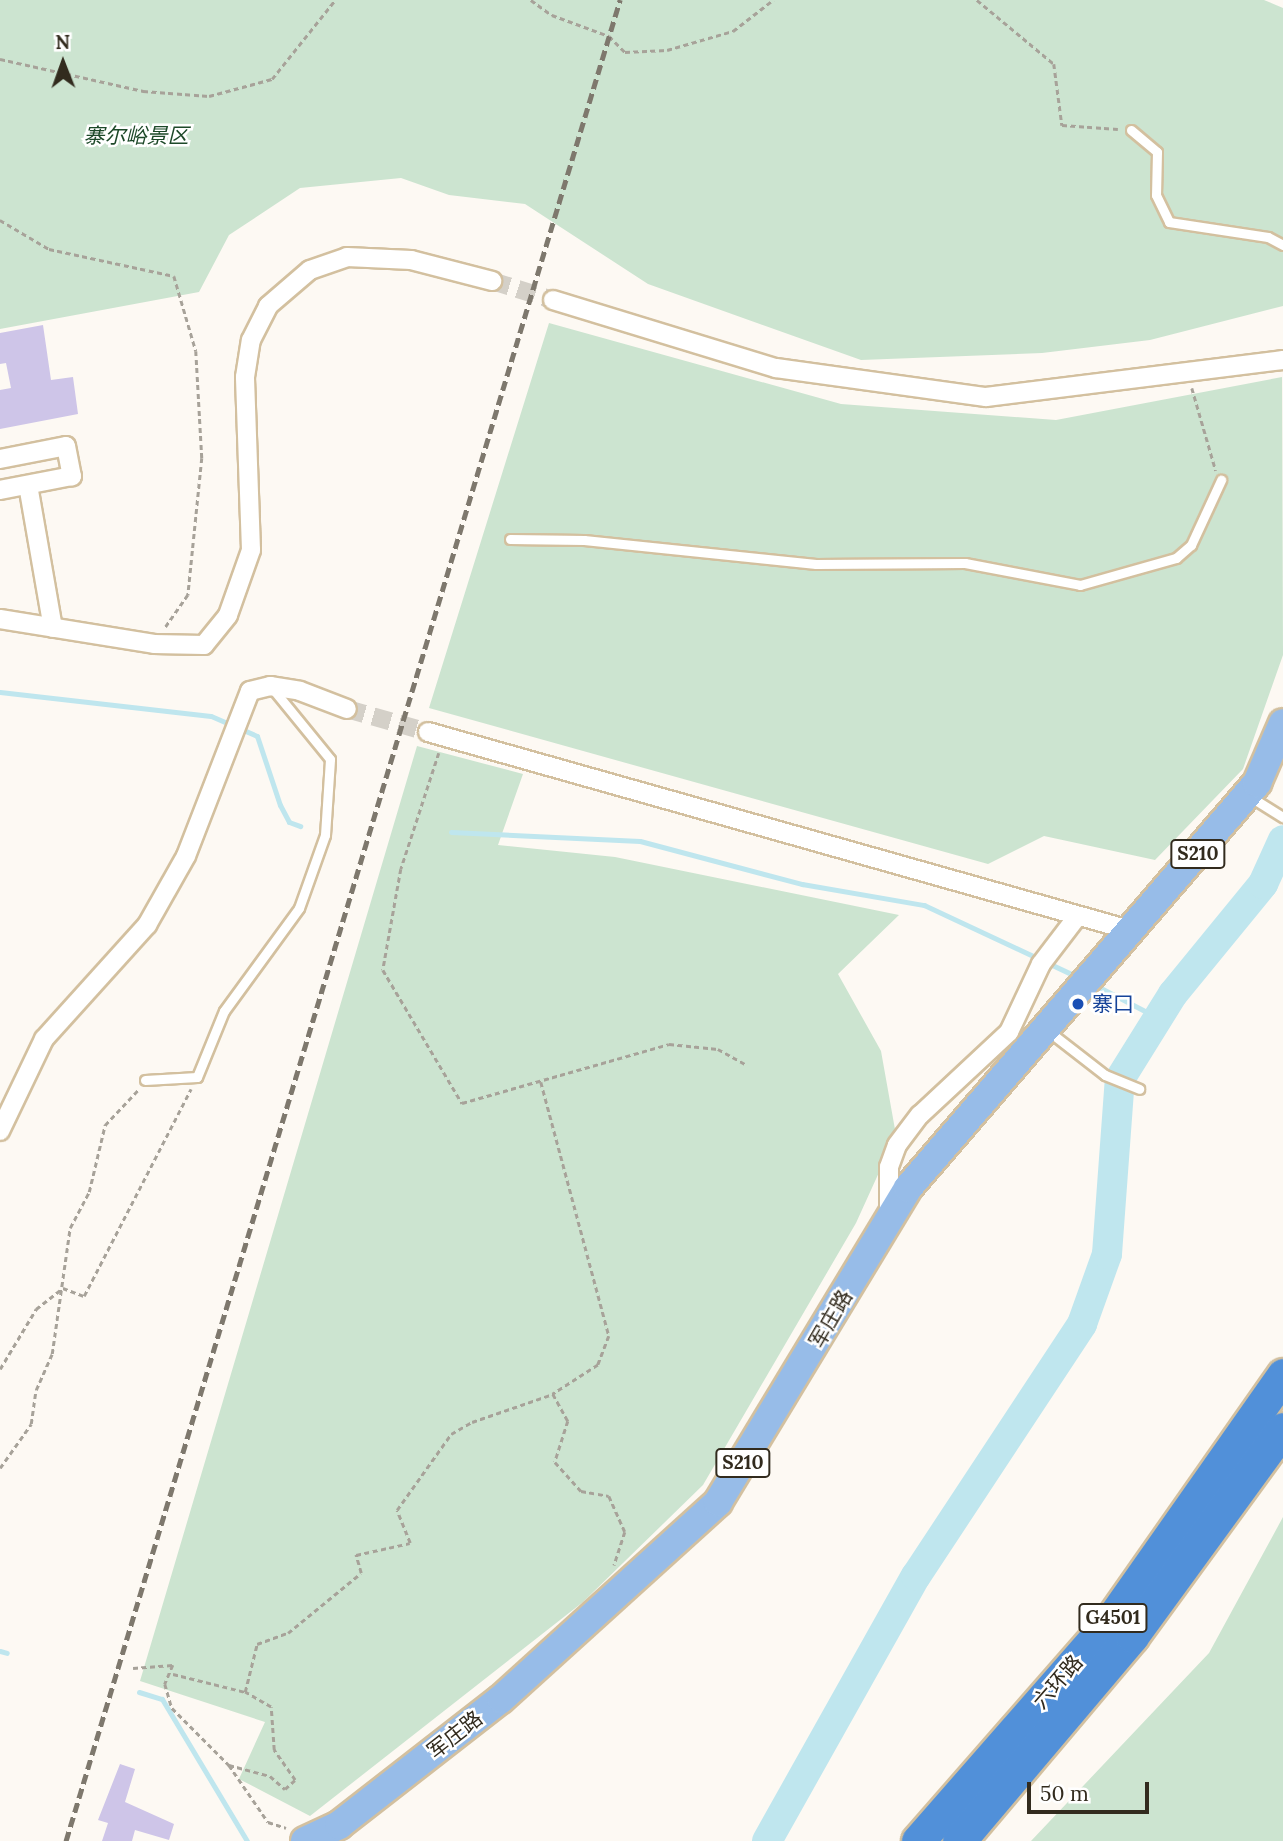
<!DOCTYPE html>
<meta charset="utf-8">
<style>
body{margin:0}
#map{position:relative;width:1283px;height:1841px;overflow:hidden;background:#fdf9f3;font-family:Lora,"Noto Sans SC",serif}
div>[style]{position:absolute}
[style*='--x']{left:calc(var(--x)*1px);top:calc(var(--y)*1px);width:calc(var(--w)*1px);rotate:calc(var(--a)*1deg)}
.green>*{inset:0;background:#cce4d0}
.stream>*{height:5px;margin:-2.5px;padding:0 2.5px;transform-origin:2.5px;border-radius:2.5px;background:#bfe6ee}
.river>*{height:30px;margin:-15px;padding:0 15px;transform-origin:15px;border-radius:15px;background:#bfe6ee}
.building>*{inset:0;background:#cec5e8}
.minor-tunnel>*{height:18px;margin-top:-9px;transform-origin:0;background:repeating-linear-gradient(90deg,#d4d0c8 0 18px,transparent 0 27px)}
.path>*{height:2.5px;margin-top:-1.25px;transform-origin:0;background:repeating-linear-gradient(90deg,#a7a299 0 5px,transparent 0 8.5px)}
.roads{filter:drop-shadow(2px 0 #d3c09f) drop-shadow(-2px 0 #d3c09f) drop-shadow(0 2px #d3c09f) drop-shadow(0 -2px #d3c09f)}
.service>*{height:9px;margin:-4.5px;padding:0 4.5px;transform-origin:4.5px;border-radius:4.5px;background:#fff}
.minor>*{height:18px;margin:-9px;padding:0 9px;transform-origin:9px;border-radius:9px;background:#fff}
.primary>*{height:28px;margin:-14px;padding:0 14px;transform-origin:14px;border-radius:14px;background:#97bce8}
.motorway>*{height:33px;margin:-16.5px;padding:0 16.5px;transform-origin:16.5px;border-radius:16.5px;background:#5190d9}
.rail>*{height:5px;margin-top:-2.5px;transform-origin:0;background:repeating-linear-gradient(90deg,#7e786d 0 10px,transparent 0 15px)}
.dots>*{width:19px;height:19px;translate:-50% -50%;box-sizing:border-box;border:4px solid #fff;border-radius:50%}
span{translate:-50% -50%;white-space:nowrap;text-align:center;line-height:1.15;-webkit-text-stroke:5px #fff;paint-order:stroke}
.shield-label span{padding:2px 5px;background:#fff;border:2px solid;border-radius:5px;-webkit-text-stroke-width:0}
.shield-label{font-size:19px;color:#322b1e;font-weight:700}
.park-label{font-size:21px;color:#1d4929;font-style:italic}
.transit-label{font-size:21px;color:#164399}
.left{translate:0 -50%;text-align:left}
.street-label{font-size:21px;color:#322b1e}
.north{position:absolute;left:28px;top:28px;width:70px;height:70px;-webkit-text-stroke:5px #fff;paint-order:stroke;rotate:359deg;font-size:19px;font-weight:700;line-height:28px;text-align:center;color:#322b1e}
.north::after{content:'';display:block;margin:auto;width:24px;height:32px;background:#322b1e;clip-path:polygon(50% 0,100% 100%,50% 72%,0 100%)}
.scale{position:absolute;left:1027px;top:1782px;width:122px;height:32px;box-sizing:border-box;border:4px solid #322b1e;border-top:0;padding-left:9px;font-size:21px;line-height:24px;white-space:nowrap;color:#322b1e;-webkit-text-stroke:5px #fff;paint-order:stroke}
</style>
<div id="map">
<div class="green">
<i style="clip-path:polygon(0 0,1264px 0,1283px 8px,1283px 306px,1150px 340px,1042px 353px,861px 360px,648px 284px,525px 204px,449px 195px,401px 178px,300px 188px,229px 235px,199px 292px,0 329px)"></i>
<i style="clip-path:polygon(549px 323px,841px 404px,1056px 420px,1282px 377px,1283px 655px,1243px 769px,1155px 860px,1044px 836px,988px 864px,429px 708px)"></i>
<i style="clip-path:polygon(417px 746px,523px 774px,498px 845px,615px 857px,899px 915px,838px 974px,881px 1051px,896px 1135px,856px 1223px,703px 1485px,583px 1602px,310px 1816px,239px 1779px,265px 1722px,140px 1681px)"></i>
<i style="clip-path:polygon(1283px 1517px,1283px 1841px,1031px 1841px,1209px 1653px)"></i>
</div>
<div class="stream">
<i style="--x:0;--y:692;--w:212;--a:6.5"></i>
<i style="--x:211;--y:716;--w:50;--a:23.5"></i>
<i style="--x:257;--y:736;--w:73;--a:71.6"></i>
<i style="--x:280;--y:805;--w:19;--a:62"></i>
<i style="--x:289;--y:822;--w:12;--a:20"></i>
<i style="--x:451;--y:832;--w:189;--a:2.7"></i>
<i style="--x:640;--y:841;--w:168;--a:14.9"></i>
<i style="--x:802;--y:884;--w:124;--a:9.8"></i>
<i style="--x:924;--y:905;--w:170;--a:25.1"></i>
<i style="--x:1093;--y:984;--w:73;--a:27.6"></i>
<i style="--x:0;--y:1651;--w:7;--a:16"></i>
<i style="--x:139;--y:1692;--w:24;--a:17"></i>
<i style="--x:162;--y:1699;--w:165;--a:59.1"></i>
</div>
<div class="river">
<i style="--x:767;--y:1841;--w:304;--a:-60.7"></i>
<i style="--x:916;--y:1576;--w:302;--a:-56.6"></i>
<i style="--x:1082;--y:1324;--w:74;--a:-70.3"></i>
<i style="--x:1107;--y:1254;--w:175;--a:-85.8"></i>
<i style="--x:1120;--y:1079;--w:100;--a:-58.1"></i>
<i style="--x:1173;--y:994;--w:142;--a:-50.7"></i>
<i style="--x:1263;--y:884;--w:48;--a:-65.6"></i>
</div>
<div class="building">
<i style="clip-path:polygon(43px 325px,51px 380px,73px 377px,78px 414px,0 429px,0 390px,11px 388px,6px 363px,0 364px,0 333px)"></i>
<i style="clip-path:polygon(120px 1764px,135px 1769px,125px 1802px,174px 1824px,169px 1840px,135px 1830px,132px 1841px,102px 1841px,108px 1823px,98px 1820px)"></i>
</div>
<div class="minor-tunnel">
<i style="--x:492;--y:281;--w:64;--a:17.3"></i>
<i style="--x:347;--y:709;--w:84;--a:15.9"></i>
</div>
<div class="path">
<i style="--x:531;--y:0;--w:26;--a:36"></i>
<i style="--x:552;--y:15;--w:61;--a:20.2"></i>
<i style="--x:609;--y:36;--w:23;--a:45"></i>
<i style="--x:625;--y:52;--w:42;--a:-2.7"></i>
<i style="--x:667;--y:50;--w:69;--a:-16.1"></i>
<i style="--x:733;--y:31;--w:51;--a:-37.8"></i>
<i style="--x:977;--y:0;--w:100;--a:39.7"></i>
<i style="--x:1054;--y:64;--w:62;--a:82.5"></i>
<i style="--x:1062;--y:125;--w:56;--a:4.1"></i>
<i style="--x:0;--y:59;--w:147;--a:12.6"></i>
<i style="--x:143;--y:91;--w:66;--a:4.3"></i>
<i style="--x:209;--y:96;--w:65;--a:-15.1"></i>
<i style="--x:272;--y:79;--w:101;--a:-51.4"></i>
<i style="--x:0;--y:220;--w:57;--a:30.6"></i>
<i style="--x:49;--y:249;--w:128;--a:12.2"></i>
<i style="--x:174;--y:276;--w:78;--a:73.7"></i>
<i style="--x:196;--y:351;--w:107;--a:86.8"></i>
<i style="--x:202;--y:458;--w:138;--a:95.8"></i>
<i style="--x:188;--y:595;--w:39;--a:125"></i>
<i style="--x:1192;--y:388;--w:86;--a:73.9"></i>
<i style="--x:439;--y:753;--w:122;--a:108.1"></i>
<i style="--x:401;--y:869;--w:103;--a:100.1"></i>
<i style="--x:383;--y:970;--w:155;--a:59.3"></i>
<i style="--x:462;--y:1103;--w:215;--a:-15.9"></i>
<i style="--x:669;--y:1044;--w:49;--a:5.8"></i>
<i style="--x:718;--y:1049;--w:33;--a:29"></i>
<i style="--x:541;--y:1082;--w:263;--a:75"></i>
<i style="--x:609;--y:1336;--w:31;--a:111"></i>
<i style="--x:598;--y:1365;--w:54;--a:147.2"></i>
<i style="--x:0;--y:1369;--w:70;--a:-59"></i>
<i style="--x:36;--y:1309;--w:34;--a:-38"></i>
<i style="--x:63;--y:1288;--w:22;--a:21"></i>
<i style="--x:84;--y:1296;--w:233;--a:-62.7"></i>
<i style="--x:0;--y:1468;--w:54;--a:-54.8"></i>
<i style="--x:31;--y:1424;--w:34;--a:-82"></i>
<i style="--x:36;--y:1390;--w:39;--a:-66"></i>
<i style="--x:52;--y:1354;--w:127;--a:-81.9"></i>
<i style="--x:70;--y:1228;--w:41;--a:-62.2"></i>
<i style="--x:89;--y:1192;--w:69;--a:-76.6"></i>
<i style="--x:105;--y:1125;--w:50;--a:-46.6"></i>
<i style="--x:133;--y:1668;--w:40;--a:-4.3"></i>
<i style="--x:173;--y:1665;--w:21;--a:113"></i>
<i style="--x:165;--y:1684;--w:25;--a:74"></i>
<i style="--x:172;--y:1708;--w:81;--a:45"></i>
<i style="--x:229;--y:1765;--w:69;--a:55.6"></i>
<i style="--x:268;--y:1822;--w:19;--a:18"></i>
<i style="--x:173;--y:1674;--w:74;--a:14"></i>
<i style="--x:229;--y:1765;--w:42;--a:15"></i>
<i style="--x:270;--y:1776;--w:20;--a:41"></i>
<i style="--x:285;--y:1789;--w:13;--a:-42"></i>
<i style="--x:295;--y:1780;--w:37;--a:-125"></i>
<i style="--x:274;--y:1750;--w:43;--a:-94"></i>
<i style="--x:271;--y:1707;--w:30;--a:-150"></i>
<i style="--x:245;--y:1692;--w:49;--a:-76"></i>
<i style="--x:257;--y:1644;--w:33;--a:-20"></i>
<i style="--x:288;--y:1633;--w:94;--a:-39.4"></i>
<i style="--x:361;--y:1573;--w:19;--a:-106"></i>
<i style="--x:356;--y:1555;--w:55;--a:-12.5"></i>
<i style="--x:410;--y:1543;--w:35;--a:-112"></i>
<i style="--x:397;--y:1510;--w:93;--a:-54.6"></i>
<i style="--x:451;--y:1434;--w:24;--a:-30"></i>
<i style="--x:472;--y:1422;--w:86;--a:-19.1"></i>
<i style="--x:553;--y:1394;--w:31;--a:61"></i>
<i style="--x:568;--y:1421;--w:43;--a:107.6"></i>
<i style="--x:555;--y:1462;--w:39;--a:48"></i>
<i style="--x:581;--y:1491;--w:28;--a:10"></i>
<i style="--x:609;--y:1496;--w:39;--a:66"></i>
<i style="--x:625;--y:1532;--w:35;--a:108"></i>
</div>
<div class="roads">
<div class="service">
<i style="--x:1131;--y:130;--w:34;--a:40"></i>
<i style="--x:1157;--y:152;--w:43;--a:91.3"></i>
<i style="--x:1156;--y:195;--w:30;--a:64"></i>
<i style="--x:1169;--y:222;--w:100;--a:8.6"></i>
<i style="--x:1268;--y:237;--w:17;--a:28"></i>
<i style="--x:510;--y:539;--w:74;--a:0.8"></i>
<i style="--x:584;--y:540;--w:233;--a:5.9"></i>
<i style="--x:816;--y:564;--w:149;--a:-0.4"></i>
<i style="--x:965;--y:563;--w:117;--a:10.8"></i>
<i style="--x:1080;--y:585;--w:100;--a:-15.7"></i>
<i style="--x:1176;--y:558;--w:20;--a:-41"></i>
<i style="--x:1191;--y:545;--w:72;--a:-65.2"></i>
<i style="--x:1249;--y:796;--w:40;--a:32"></i>
<i style="--x:1047;--y:1030;--w:73;--a:37.8"></i>
<i style="--x:1105;--y:1075;--w:37;--a:22"></i>
<i style="--x:145;--y:1080;--w:52;--a:-3.3"></i>
<i style="--x:197;--y:1077;--w:71;--a:-67.8"></i>
<i style="--x:224;--y:1011;--w:127;--a:-53.9"></i>
<i style="--x:299;--y:908;--w:77;--a:-70.4"></i>
<i style="--x:325;--y:835;--w:76;--a:-86.2"></i>
<i style="--x:330;--y:759;--w:90;--a:-129.2"></i>
</div>
<div class="minor">
<i style="--x:553;--y:300;--w:233;--a:17"></i>
<i style="--x:776;--y:368;--w:212;--a:7.9"></i>
<i style="--x:986;--y:397;--w:299;--a:-7.1"></i>
<i style="--x:0;--y:459;--w:67;--a:-11.1"></i>
<i style="--x:66;--y:446;--w:31;--a:79"></i>
<i style="--x:72;--y:476;--w:73;--a:169"></i>
<i style="--x:28;--y:485;--w:145;--a:80.1"></i>
<i style="--x:0;--y:619;--w:156;--a:9.2"></i>
<i style="--x:154;--y:644;--w:50;--a:1.1"></i>
<i style="--x:204;--y:645;--w:38;--a:-51"></i>
<i style="--x:228;--y:615;--w:69;--a:-70.5"></i>
<i style="--x:251;--y:550;--w:173;--a:-92"></i>
<i style="--x:245;--y:377;--w:37;--a:-81"></i>
<i style="--x:251;--y:340;--w:38;--a:-63"></i>
<i style="--x:268;--y:306;--w:55;--a:-40.6"></i>
<i style="--x:310;--y:270;--w:39;--a:-19"></i>
<i style="--x:347;--y:257;--w:64;--a:2.7"></i>
<i style="--x:411;--y:260;--w:84;--a:14.5"></i>
<i style="--x:428;--y:732;--w:733;--a:15.76"></i>
<i style="--x:0;--y:1131;--w:102;--a:-64.4"></i>
<i style="--x:44;--y:1039;--w:154;--a:-47.9"></i>
<i style="--x:147;--y:925;--w:79;--a:-60.5"></i>
<i style="--x:186;--y:856;--w:177;--a:-68.8"></i>
<i style="--x:250;--y:691;--w:21;--a:-14"></i>
<i style="--x:270;--y:686;--w:30;--a:9"></i>
<i style="--x:300;--y:691;--w:50;--a:21"></i>
<i style="--x:889;--y:1216;--w:49;--a:-90"></i>
<i style="--x:889;--y:1167;--w:23;--a:-70"></i>
<i style="--x:897;--y:1145;--w:38;--a:-53"></i>
<i style="--x:920;--y:1115;--w:122;--a:-43"></i>
<i style="--x:1009;--y:1032;--w:75;--a:-64.8"></i>
<i style="--x:1041;--y:964;--w:58;--a:-52.7"></i>
</div>
<div class="primary">
<i style="--x:305;--y:1841;--w:38;--a:-25"></i>
<i style="--x:339;--y:1825;--w:205;--a:-37.9"></i>
<i style="--x:501;--y:1699;--w:293;--a:-42.2"></i>
<i style="--x:718;--y:1502;--w:367;--a:-58.8"></i>
<i style="--x:908;--y:1188;--w:535;--a:-49.25"></i>
<i style="--x:1257;--y:783;--w:65;--a:-66.6"></i>
</div>
<div class="motorway">
<i style="--x:918;--y:1841;--w:290;--a:-48.8"></i>
<i style="--x:1109;--y:1623;--w:303;--a:-54.9"></i>
<i style="--x:959;--y:1841;--w:268;--a:-49.8"></i>
<i style="--x:1132;--y:1636;--w:256;--a:-53.9"></i>
</div>
</div>
<div class="rail">
<i style="--x:66;--y:1841;--w:1923;--a:-73.25"></i>
</div>
<div class="dots">
<i style="left:1078px;top:1004px;background:#1a4fb4"></i>
</div>
<div class="shield-label">
<span style="left:1198px;top:854px">S210</span>
<span style="left:743px;top:1463px">S210</span>
<span style="left:1113px;top:1618px">G4501</span>
</div>
<div class="park-label">
<span style="left:136px;top:136px">寨尔峪景区</span>
</div>
<div class="transit-label">
<span class="left" style="left:1092px;top:1004px">寨口</span>
</div>
<div class="street-label">
<span style="left:831px;top:1319px;rotate:-60deg">军庄路</span>
<span style="left:1058px;top:1682px;rotate:-49deg">六环路</span>
<span style="left:455px;top:1735px;rotate:-38deg">军庄路</span>
</div>
<div class="north">N</div>
<div class="scale">50 m</div>
</div>
